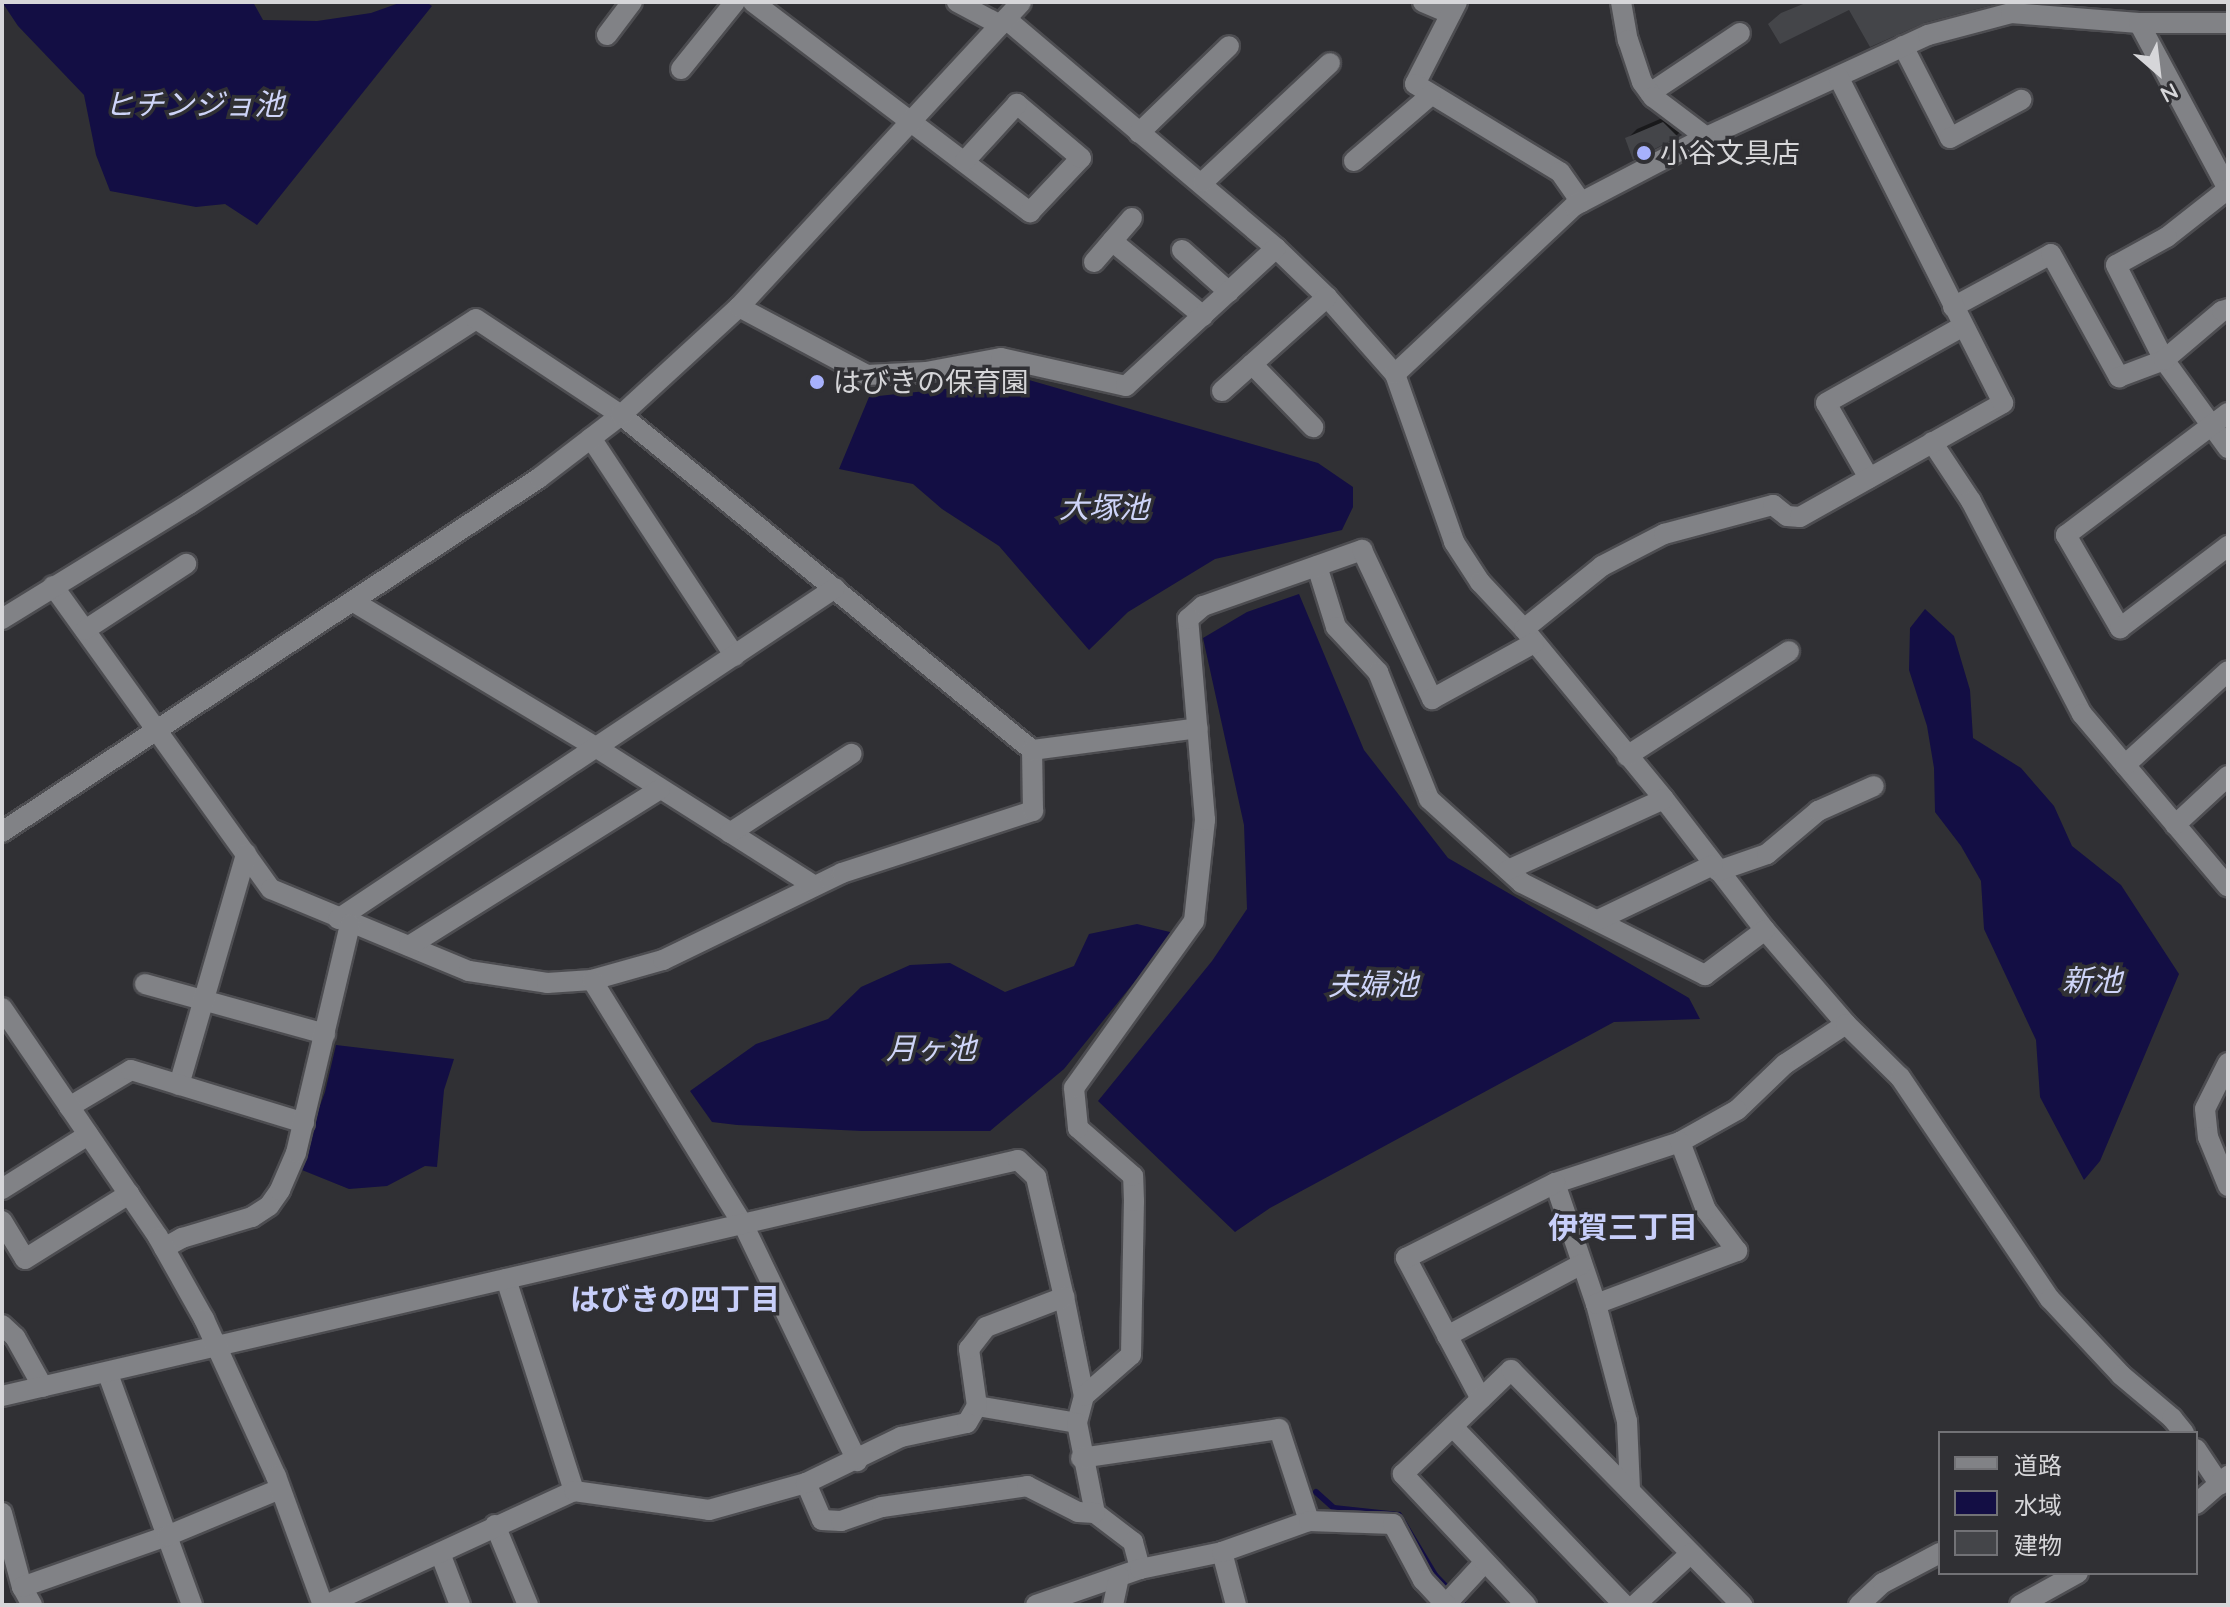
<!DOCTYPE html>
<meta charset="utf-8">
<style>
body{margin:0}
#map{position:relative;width:2230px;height:1607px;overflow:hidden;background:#303034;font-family:Quicksand,"Noto Sans JP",sans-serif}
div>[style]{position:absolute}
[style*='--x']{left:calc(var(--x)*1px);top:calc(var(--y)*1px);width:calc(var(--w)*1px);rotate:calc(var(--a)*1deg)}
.water>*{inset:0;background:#130e44}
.shadow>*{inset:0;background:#0007}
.stream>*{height:6px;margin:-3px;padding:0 3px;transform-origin:3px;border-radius:3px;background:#130e44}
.building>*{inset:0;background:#444549}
.roads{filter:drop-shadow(2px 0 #4d4d51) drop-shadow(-2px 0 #4d4d51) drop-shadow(0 2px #4d4d51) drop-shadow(0 -2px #4d4d51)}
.minor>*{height:20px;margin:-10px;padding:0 10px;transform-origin:10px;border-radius:10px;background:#818286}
.tertiary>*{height:20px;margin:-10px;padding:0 10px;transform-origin:10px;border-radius:10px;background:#818286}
.dots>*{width:22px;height:22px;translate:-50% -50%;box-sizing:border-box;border:4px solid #303034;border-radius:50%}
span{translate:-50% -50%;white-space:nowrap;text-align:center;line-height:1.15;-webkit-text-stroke:7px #303034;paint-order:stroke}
.poi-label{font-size:28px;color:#d6d6d9}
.left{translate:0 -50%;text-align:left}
.water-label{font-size:30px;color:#ced4f8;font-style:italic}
.neighbourhood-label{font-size:30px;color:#c8cffa;font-weight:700}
.frame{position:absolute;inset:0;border:4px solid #d6d6d9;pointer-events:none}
.legend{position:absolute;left:1938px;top:1431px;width:260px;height:144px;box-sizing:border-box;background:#303034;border:2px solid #727276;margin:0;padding:10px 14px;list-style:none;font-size:24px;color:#d6d6d9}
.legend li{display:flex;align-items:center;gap:16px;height:40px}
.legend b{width:40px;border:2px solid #727276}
.north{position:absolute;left:2118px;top:32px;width:80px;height:80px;-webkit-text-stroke:6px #303034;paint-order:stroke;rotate:152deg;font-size:22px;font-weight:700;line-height:32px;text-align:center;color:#d6d6d9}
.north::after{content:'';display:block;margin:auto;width:28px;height:36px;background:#d6d6d9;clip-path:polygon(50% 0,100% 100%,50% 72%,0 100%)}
</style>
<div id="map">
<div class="water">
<i style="clip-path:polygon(2px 2px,253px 2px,263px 20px,317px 21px,371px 13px,402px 2px,426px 2px,432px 6px,257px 225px,225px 204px,196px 207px,110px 191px,96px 155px,84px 95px,18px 26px)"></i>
<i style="clip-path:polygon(1029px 380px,1318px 463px,1353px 487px,1353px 507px,1342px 530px,1215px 559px,1128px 612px,1089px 650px,999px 546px,942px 509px,913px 484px,839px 469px,869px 397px)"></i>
<i style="clip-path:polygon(1299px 594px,1364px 750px,1448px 858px,1689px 998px,1700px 1019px,1614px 1022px,1270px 1208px,1235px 1232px,1098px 1101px,1212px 961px,1247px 909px,1244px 825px,1203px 638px,1247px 612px)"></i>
<i style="clip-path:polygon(1925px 609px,1954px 636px,1970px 690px,1973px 738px,2021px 768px,2054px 806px,2072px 846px,2121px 885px,2179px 974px,2100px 1161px,2084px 1180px,2040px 1097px,2036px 1040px,1984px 929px,1981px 881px,1961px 846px,1935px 812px,1934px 768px,1927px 726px,1909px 670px,1910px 628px)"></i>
<i style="clip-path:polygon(1137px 924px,1174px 933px,1064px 1069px,990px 1131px,862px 1131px,737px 1125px,712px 1122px,690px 1091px,756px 1044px,828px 1019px,861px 987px,910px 965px,950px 963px,1005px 992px,1074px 966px,1089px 934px)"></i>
<i style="clip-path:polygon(336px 1045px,454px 1059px,444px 1090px,437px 1167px,425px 1166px,387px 1186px,349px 1189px,297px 1168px,325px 1092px)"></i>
</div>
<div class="shadow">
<i style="clip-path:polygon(1674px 113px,1686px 126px,1677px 135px,1634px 158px,1627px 139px,1637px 129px)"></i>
</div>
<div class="stream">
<i style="--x:1316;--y:1492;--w:24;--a:42"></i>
<i style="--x:1334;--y:1508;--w:65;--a:6.1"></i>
<i style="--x:1399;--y:1515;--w:70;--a:59"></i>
<i style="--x:1435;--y:1575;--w:42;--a:46"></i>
</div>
<div class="building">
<i style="clip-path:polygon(1808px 2px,1996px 2px,1996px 4px,1924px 23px,1870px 47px,1849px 10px,1780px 44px,1768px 24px,1781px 13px)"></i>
<i style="clip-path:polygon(1663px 122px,1678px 137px,1633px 160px,1625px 138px)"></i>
</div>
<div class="roads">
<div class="minor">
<i style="--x:753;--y:2;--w:348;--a:37.2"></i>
<i style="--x:1030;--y:212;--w:74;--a:-46.6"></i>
<i style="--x:1081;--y:158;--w:84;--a:-139.8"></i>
<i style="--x:1017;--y:104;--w:77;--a:132.4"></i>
<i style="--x:957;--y:2;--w:49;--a:28.1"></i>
<i style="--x:1423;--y:2;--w:30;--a:23"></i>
<i style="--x:1457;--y:2;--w:92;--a:117.1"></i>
<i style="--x:1415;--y:84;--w:170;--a:31.3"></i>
<i style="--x:1560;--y:172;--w:37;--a:55"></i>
<i style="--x:1006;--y:19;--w:354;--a:40.3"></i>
<i style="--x:1276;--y:248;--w:71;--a:43.9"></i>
<i style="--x:1327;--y:297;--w:103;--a:48.6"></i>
<i style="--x:1395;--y:374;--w:178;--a:70.6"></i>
<i style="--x:1454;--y:542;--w:48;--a:57"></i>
<i style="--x:1480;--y:582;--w:64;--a:46.9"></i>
<i style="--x:1524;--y:629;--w:220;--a:50.5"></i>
<i style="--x:1664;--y:799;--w:165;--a:52.4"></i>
<i style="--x:1765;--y:930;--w:124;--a:49.2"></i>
<i style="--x:1846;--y:1024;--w:73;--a:146.7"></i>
<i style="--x:1785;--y:1064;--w:66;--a:136.2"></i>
<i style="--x:1737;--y:1110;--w:65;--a:150.7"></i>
<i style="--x:1680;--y:1142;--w:132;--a:161.8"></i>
<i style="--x:1555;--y:1183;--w:128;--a:71.3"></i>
<i style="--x:1596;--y:1304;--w:121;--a:75.2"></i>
<i style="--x:1627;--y:1421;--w:70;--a:87.5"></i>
<i style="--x:2139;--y:23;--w:188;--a:61.8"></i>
<i style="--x:607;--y:35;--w:41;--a:-52.9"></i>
<i style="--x:1903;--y:46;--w:103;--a:62.9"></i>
<i style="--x:1950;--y:138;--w:81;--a:-28.2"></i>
<i style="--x:681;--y:69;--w:86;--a:-51.1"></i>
<i style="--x:1650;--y:93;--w:108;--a:-33.7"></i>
<i style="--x:1139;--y:133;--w:125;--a:-44"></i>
<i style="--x:1354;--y:161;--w:101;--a:-40.6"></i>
<i style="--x:1203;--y:182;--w:174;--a:-43.1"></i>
<i style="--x:2228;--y:189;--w:78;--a:141.8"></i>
<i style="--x:2167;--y:237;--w:58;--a:151.2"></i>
<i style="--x:2116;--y:265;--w:106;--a:63.2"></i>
<i style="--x:2164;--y:360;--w:109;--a:54"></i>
<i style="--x:1112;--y:241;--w:118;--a:39.5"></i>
<i style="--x:1182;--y:250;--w:63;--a:41.8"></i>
<i style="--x:1094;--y:262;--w:58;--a:-49.2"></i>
<i style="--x:739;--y:307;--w:145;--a:28"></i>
<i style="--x:867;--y:375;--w:59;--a:-2.9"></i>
<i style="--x:926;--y:372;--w:76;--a:-10.6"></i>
<i style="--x:1001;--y:358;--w:128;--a:12.6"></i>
<i style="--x:1126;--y:386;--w:204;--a:-42.6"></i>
<i style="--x:1953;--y:307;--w:111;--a:-28.4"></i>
<i style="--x:2051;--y:254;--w:141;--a:61.1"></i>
<i style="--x:2119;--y:377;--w:48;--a:-20.7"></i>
<i style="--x:2164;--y:360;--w:76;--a:-40.2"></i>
<i style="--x:2222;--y:311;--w:6;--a:-18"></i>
<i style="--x:1252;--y:364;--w:88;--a:45.9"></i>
<i style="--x:1395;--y:374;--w:245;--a:-43.2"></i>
<i style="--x:1574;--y:206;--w:149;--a:-27.6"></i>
<i style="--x:1706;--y:137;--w:244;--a:-24.7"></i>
<i style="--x:1928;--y:35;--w:86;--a:-14.8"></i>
<i style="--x:2011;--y:13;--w:128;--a:4.5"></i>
<i style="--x:2139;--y:23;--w:89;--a:0"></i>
<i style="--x:1222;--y:391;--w:141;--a:-41.8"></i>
<i style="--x:2228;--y:413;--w:203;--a:143"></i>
<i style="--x:2066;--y:535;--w:108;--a:59.9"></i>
<i style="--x:2120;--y:628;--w:136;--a:-37.2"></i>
<i style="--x:591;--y:438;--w:261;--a:56.6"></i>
<i style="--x:1932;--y:442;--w:71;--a:56.5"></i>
<i style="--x:1971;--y:501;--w:240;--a:62.5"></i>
<i style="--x:2082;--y:714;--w:226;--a:49.8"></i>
<i style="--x:1869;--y:478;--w:86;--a:-119.8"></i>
<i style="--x:1826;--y:403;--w:157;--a:-29.3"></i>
<i style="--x:1317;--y:566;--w:64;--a:72.7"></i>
<i style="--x:1336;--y:627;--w:62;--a:47"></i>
<i style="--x:1378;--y:672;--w:137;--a:68.1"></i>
<i style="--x:1429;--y:799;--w:125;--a:42.1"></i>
<i style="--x:1522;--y:883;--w:205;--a:26.7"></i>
<i style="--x:1705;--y:975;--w:75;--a:-36.9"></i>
<i style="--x:53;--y:586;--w:373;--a:54.3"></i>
<i style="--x:271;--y:889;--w:214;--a:22.5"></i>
<i style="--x:469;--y:971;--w:79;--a:8.7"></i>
<i style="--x:547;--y:983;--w:45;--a:-3.8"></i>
<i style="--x:592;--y:980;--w:74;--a:-15.7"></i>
<i style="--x:663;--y:960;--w:199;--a:-25.9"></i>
<i style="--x:842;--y:873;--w:201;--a:-18"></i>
<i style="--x:1033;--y:811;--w:61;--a:-90.9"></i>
<i style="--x:354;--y:602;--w:283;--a:31"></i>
<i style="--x:597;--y:748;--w:256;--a:32.4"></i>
<i style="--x:2;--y:619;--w:220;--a:-31.6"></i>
<i style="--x:189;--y:504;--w:341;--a:-32.8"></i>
<i style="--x:476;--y:319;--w:174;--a:33.5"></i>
<i style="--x:621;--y:415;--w:530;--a:39.18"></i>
<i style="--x:1032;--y:750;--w:167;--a:-7.5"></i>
<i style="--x:1524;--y:629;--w:100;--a:-38.9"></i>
<i style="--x:1602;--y:566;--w:70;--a:-27.3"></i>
<i style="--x:1664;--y:534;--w:113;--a:-14.9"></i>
<i style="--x:1773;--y:505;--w:18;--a:38"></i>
<i style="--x:1787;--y:516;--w:13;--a:4"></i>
<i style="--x:1800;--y:517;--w:233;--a:-29.3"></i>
<i style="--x:2003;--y:403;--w:365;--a:-116.8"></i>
<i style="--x:85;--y:630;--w:121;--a:-33.2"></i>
<i style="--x:1627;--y:756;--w:193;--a:-32.9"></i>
<i style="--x:2125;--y:765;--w:139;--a:-42.4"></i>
<i style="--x:2175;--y:825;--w:72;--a:-42.8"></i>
<i style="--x:730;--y:833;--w:145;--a:-33.1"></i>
<i style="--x:1508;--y:870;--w:171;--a:-24.5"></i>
<i style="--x:1718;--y:871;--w:52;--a:-19.1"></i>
<i style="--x:1767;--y:854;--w:67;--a:-40.1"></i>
<i style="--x:1818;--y:811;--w:61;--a:-24.1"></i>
<i style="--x:338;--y:919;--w:597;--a:-33.66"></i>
<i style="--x:1598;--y:920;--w:127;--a:-25.6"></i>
<i style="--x:409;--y:946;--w:296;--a:-32"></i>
<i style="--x:592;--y:980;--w:289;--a:58.3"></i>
<i style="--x:744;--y:1226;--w:261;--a:64.3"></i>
<i style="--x:145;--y:984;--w:187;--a:15.5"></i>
<i style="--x:1846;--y:1024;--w:76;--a:44.5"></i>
<i style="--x:1900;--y:1077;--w:268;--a:56"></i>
<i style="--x:2050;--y:1299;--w:104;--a:46.9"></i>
<i style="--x:2121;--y:1375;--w:67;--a:40.1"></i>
<i style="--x:2172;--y:1418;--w:19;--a:51"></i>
<i style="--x:2228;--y:1063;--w:51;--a:116.6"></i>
<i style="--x:2205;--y:1109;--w:28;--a:84"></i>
<i style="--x:2208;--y:1137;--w:53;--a:67.8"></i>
<i style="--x:179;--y:1085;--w:241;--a:-73.8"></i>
<i style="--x:69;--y:1107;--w:72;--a:-30.8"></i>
<i style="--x:131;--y:1070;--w:181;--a:17"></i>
<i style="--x:2;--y:1189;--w:102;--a:-32.1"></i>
<i style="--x:2;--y:1221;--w:44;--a:58.8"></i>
<i style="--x:25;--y:1259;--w:123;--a:-32"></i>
<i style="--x:164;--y:1248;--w:21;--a:-29"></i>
<i style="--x:182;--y:1238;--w:73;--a:-16.7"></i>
<i style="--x:252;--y:1217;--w:20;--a:-33"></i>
<i style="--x:269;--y:1206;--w:19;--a:-55"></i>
<i style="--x:280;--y:1190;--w:40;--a:-66.6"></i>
<i style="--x:296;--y:1153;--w:235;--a:-76.7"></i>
<i style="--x:506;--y:1279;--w:223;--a:72.2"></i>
<i style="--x:1596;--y:1304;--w:151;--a:-20.6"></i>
<i style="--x:1737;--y:1251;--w:51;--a:-127.1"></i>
<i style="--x:1706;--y:1210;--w:73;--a:-110.9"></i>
<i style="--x:2;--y:1325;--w:18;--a:43"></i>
<i style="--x:15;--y:1337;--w:57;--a:60.8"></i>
<i style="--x:1447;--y:1336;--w:153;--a:-28.1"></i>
<i style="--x:108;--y:1374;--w:246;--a:70"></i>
<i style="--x:2;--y:1396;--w:1043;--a:-13.08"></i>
<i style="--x:1018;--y:1160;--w:25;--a:43"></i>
<i style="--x:1036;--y:1177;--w:123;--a:76.9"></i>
<i style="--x:1064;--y:1297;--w:101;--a:78.6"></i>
<i style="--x:1084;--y:1396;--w:28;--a:105"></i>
<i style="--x:1084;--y:1396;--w:62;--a:-41.1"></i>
<i style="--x:1131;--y:1355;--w:154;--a:-88.9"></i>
<i style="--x:1134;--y:1201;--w:25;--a:-92"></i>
<i style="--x:1133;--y:1176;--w:73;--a:-138.9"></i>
<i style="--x:1078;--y:1128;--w:40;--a:-95.7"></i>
<i style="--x:1074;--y:1088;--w:206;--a:-54.3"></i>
<i style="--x:1194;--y:921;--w:102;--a:-83.8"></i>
<i style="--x:1205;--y:820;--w:202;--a:-94.8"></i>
<i style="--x:1188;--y:619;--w:20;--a:-41"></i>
<i style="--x:1203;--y:606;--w:169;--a:-19.4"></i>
<i style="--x:1362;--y:550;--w:165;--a:64.8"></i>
<i style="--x:1432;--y:699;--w:116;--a:-28.8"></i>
<i style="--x:1481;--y:1399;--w:160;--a:-118"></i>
<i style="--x:1406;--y:1258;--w:167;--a:-26.7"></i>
<i style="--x:977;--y:1406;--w:101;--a:9.6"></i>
<i style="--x:1077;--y:1423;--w:92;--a:78.7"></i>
<i style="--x:1095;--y:1513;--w:48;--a:37.3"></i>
<i style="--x:1133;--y:1542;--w:28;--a:75"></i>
<i style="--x:1453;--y:1427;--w:247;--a:46.1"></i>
<i style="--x:2196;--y:1449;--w:43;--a:56.3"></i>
<i style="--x:1081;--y:1458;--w:200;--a:-8.3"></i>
<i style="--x:1279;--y:1429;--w:97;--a:71.9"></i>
<i style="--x:806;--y:1483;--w:40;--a:66.6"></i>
<i style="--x:822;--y:1520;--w:19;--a:3"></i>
<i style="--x:841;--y:1521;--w:43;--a:-18.9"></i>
<i style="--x:882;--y:1507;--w:147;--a:-8.2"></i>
<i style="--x:1027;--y:1486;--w:57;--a:27"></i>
<i style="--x:1078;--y:1512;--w:17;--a:3"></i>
<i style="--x:2196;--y:1504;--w:43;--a:-41.2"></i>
<i style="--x:2;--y:1513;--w:77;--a:74.9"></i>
<i style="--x:22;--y:1587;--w:21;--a:61"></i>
<i style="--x:495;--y:1525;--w:87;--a:67.6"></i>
<i style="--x:440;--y:1553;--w:56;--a:69"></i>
<i style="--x:22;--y:1587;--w:154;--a:-19.4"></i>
<i style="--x:167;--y:1536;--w:122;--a:-22.6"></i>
<i style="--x:1448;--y:1602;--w:53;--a:-47.3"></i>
<i style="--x:326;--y:1605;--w:273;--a:-24.7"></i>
<i style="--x:574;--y:1491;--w:136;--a:8"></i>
<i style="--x:709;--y:1510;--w:101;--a:-15.6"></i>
<i style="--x:806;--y:1483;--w:106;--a:-25.8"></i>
<i style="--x:901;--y:1437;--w:67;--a:-12"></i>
<i style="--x:967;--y:1423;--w:20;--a:-60"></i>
<i style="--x:977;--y:1406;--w:58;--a:-98"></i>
<i style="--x:969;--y:1349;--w:28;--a:-52"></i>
<i style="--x:986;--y:1327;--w:84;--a:-21"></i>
<i style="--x:1036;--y:1605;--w:110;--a:-19.1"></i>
<i style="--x:1140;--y:1569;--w:84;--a:-11.7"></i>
<i style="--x:1113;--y:1605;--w:29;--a:-78"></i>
<i style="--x:1236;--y:1605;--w:55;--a:-104.8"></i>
<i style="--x:1222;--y:1552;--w:92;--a:-19.6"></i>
<i style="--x:1309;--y:1521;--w:84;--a:2"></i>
<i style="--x:1393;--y:1524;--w:64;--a:61.8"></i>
<i style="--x:1423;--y:1580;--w:34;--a:47"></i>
<i style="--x:1526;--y:1605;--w:180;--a:-133.2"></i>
<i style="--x:1403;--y:1474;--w:150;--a:-43.9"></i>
<i style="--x:1511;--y:1370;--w:330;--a:45.5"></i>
<i style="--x:1635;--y:1605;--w:76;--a:-42.9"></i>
<i style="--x:1859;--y:1605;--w:33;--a:-43"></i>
<i style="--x:1883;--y:1583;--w:64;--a:-27.8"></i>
<i style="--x:2020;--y:1605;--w:66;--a:-28.9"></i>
</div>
<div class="tertiary">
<i style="--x:1621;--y:2;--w:39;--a:80"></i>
<i style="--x:1628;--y:40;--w:44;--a:71.6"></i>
<i style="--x:1642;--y:82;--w:19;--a:54"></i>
<i style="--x:1653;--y:97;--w:66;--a:37"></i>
<i style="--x:2;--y:832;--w:643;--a:-33.39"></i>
<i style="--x:539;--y:478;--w:103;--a:-37.5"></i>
<i style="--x:621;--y:415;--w:160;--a:-42.5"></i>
<i style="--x:739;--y:307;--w:415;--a:-47.2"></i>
<i style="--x:2;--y:1008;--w:277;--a:55.7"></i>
<i style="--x:158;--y:1237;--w:94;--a:60.7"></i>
<i style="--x:204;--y:1319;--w:173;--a:65.4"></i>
<i style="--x:276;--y:1476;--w:137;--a:70"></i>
</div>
</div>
<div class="dots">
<i style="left:1644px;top:153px;background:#a7b1fc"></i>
<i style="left:817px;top:382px;background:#a7b1fc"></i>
</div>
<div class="poi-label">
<span class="left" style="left:1660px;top:153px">小谷文具店</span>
<span class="left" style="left:833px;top:382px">はびきの保育園</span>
</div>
<div class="water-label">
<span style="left:194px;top:104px">ヒチンジョ池</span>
<span style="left:1104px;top:507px">大塚池</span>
<span style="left:2092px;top:980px">新池</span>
<span style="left:1373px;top:984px">夫婦池</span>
<span style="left:931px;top:1048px">月ヶ池</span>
</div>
<div class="neighbourhood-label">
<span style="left:1623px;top:1227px">伊賀三丁目</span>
<span style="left:675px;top:1299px">はびきの四丁目</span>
</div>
<div class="frame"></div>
<ul class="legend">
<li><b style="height:10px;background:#818286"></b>道路</li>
<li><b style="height:22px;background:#130e44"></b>水域</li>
<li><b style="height:22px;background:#444549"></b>建物</li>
</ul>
<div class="north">N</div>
</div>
